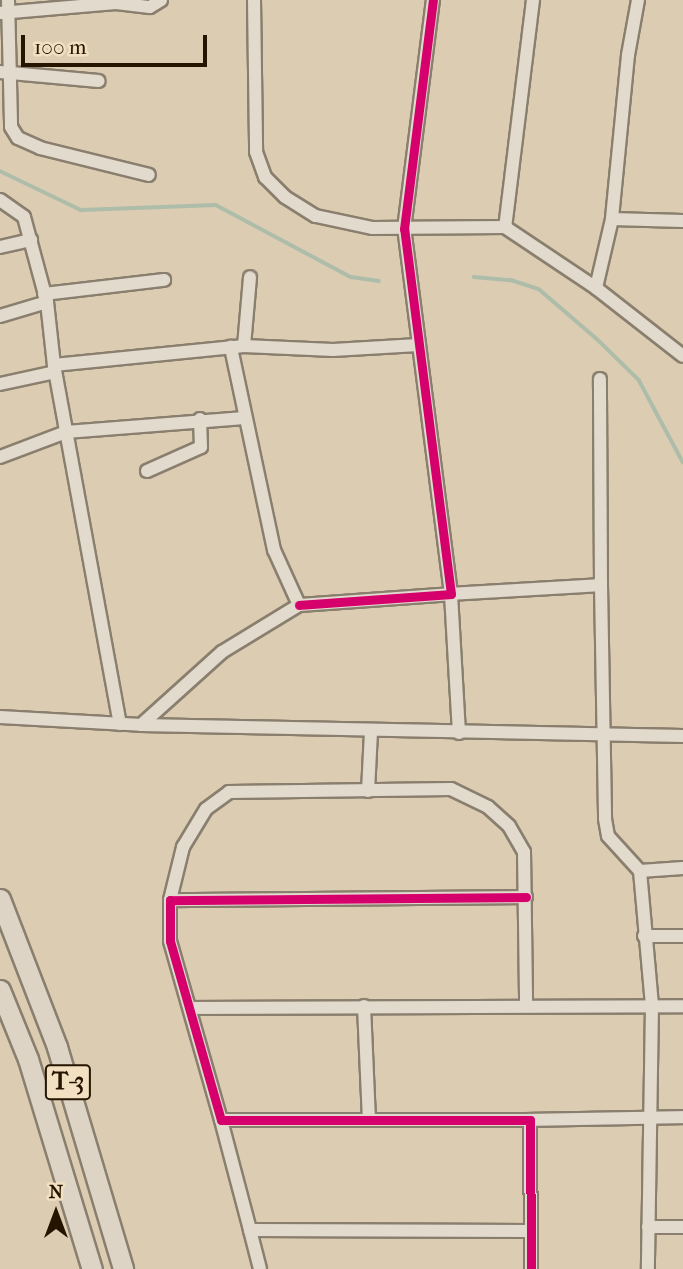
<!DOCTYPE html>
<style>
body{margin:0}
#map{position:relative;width:683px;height:1269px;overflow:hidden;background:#dcccb2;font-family:"IM FELL French Canon",serif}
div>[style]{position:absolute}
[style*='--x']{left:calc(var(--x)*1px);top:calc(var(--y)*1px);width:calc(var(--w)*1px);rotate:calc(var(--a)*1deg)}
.stream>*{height:3.5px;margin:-1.75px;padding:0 1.75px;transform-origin:1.75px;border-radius:1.75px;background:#adbdaa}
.roads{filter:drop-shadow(2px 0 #8a7f6e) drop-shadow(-2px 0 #8a7f6e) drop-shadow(0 2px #8a7f6e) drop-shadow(0 -2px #8a7f6e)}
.minor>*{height:12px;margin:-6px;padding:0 6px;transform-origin:6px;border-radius:6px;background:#e2dacd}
.primary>*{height:19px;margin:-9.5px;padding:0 9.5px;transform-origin:9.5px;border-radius:9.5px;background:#ddd4c5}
.cycleway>*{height:9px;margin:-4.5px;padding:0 4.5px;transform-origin:4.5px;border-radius:4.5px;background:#d6006c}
span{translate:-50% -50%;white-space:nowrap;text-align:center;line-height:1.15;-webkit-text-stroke:7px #f3e0c2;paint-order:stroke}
.shield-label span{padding:2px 5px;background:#f3e0c2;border:2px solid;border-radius:5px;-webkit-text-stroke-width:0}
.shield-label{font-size:24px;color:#241400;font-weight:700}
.north{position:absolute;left:21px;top:1178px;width:70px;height:70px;-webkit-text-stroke:5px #f3e0c2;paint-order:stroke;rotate:0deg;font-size:19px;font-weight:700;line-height:28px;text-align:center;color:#241400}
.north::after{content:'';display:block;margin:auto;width:24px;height:32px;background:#241400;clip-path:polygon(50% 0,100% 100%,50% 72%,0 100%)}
.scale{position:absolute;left:21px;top:35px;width:186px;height:32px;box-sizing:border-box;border:4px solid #241400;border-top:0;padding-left:9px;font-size:21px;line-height:24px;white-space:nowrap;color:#241400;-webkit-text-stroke:5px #f3e0c2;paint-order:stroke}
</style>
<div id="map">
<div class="stream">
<i style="--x:0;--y:171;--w:90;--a:25.7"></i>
<i style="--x:81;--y:210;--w:135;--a:-2.1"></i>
<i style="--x:216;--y:205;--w:153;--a:28.1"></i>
<i style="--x:351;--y:277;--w:28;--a:8"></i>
<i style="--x:474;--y:277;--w:37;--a:5"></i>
<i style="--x:511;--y:280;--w:29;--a:18"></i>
<i style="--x:539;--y:289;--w:75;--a:40.7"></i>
<i style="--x:596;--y:338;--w:60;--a:44.3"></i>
<i style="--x:639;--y:380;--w:93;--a:61.8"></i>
</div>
<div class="roads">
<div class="minor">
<i style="--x:8;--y:0;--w:127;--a:88.6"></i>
<i style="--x:11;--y:127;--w:13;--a:58"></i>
<i style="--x:18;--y:138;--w:24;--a:24"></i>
<i style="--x:40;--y:148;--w:112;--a:13.9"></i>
<i style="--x:254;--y:0;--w:152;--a:89.2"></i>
<i style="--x:256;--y:152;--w:27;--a:70"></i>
<i style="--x:265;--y:177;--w:28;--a:45"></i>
<i style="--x:285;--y:197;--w:36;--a:32"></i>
<i style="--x:316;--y:216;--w:57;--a:12.1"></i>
<i style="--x:372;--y:228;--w:133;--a:-0.4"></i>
<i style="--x:533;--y:0;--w:229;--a:97"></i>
<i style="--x:505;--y:227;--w:110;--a:33.8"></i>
<i style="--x:638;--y:0;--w:56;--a:100.3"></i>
<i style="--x:628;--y:55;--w:165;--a:95.6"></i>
<i style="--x:612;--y:219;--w:71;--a:103.1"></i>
<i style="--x:596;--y:288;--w:110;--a:38"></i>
<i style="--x:0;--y:13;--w:116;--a:-4.9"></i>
<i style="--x:116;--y:3;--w:34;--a:7"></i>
<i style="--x:150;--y:7;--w:13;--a:-32"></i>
<i style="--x:0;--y:72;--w:99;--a:5.2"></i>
<i style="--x:0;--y:200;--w:29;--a:35"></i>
<i style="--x:24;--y:217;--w:88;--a:74.9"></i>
<i style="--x:47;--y:302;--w:63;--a:83.7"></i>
<i style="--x:54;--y:365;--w:365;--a:79.6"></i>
<i style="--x:612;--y:219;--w:71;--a:1.6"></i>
<i style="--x:0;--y:247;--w:32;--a:-13"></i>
<i style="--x:44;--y:294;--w:121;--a:-6.7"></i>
<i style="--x:0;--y:316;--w:49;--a:-16.6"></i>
<i style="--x:244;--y:346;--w:69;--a:-85"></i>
<i style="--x:54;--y:365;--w:191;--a:-5.7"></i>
<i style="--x:244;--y:346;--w:89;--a:2.6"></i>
<i style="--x:333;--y:350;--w:85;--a:-3.4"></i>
<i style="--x:0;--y:384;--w:56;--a:-12.3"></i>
<i style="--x:0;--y:457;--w:71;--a:-20.7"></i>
<i style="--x:66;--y:432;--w:179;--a:-4.5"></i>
<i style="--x:147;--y:471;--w:59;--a:-24"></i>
<i style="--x:201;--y:447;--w:28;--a:-92"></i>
<i style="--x:601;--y:585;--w:234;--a:89"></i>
<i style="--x:605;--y:819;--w:17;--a:80"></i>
<i style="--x:608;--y:836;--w:47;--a:47.6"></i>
<i style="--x:640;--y:871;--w:136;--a:84.9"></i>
<i style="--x:652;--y:1006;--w:263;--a:90.9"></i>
<i style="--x:299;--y:605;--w:152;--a:-4.1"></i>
<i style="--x:451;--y:594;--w:368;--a:-97.3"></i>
<i style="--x:404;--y:229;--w:231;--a:-82.8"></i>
<i style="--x:0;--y:717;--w:141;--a:3.2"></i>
<i style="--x:141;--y:725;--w:542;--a:1.16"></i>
<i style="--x:141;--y:725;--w:109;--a:-42"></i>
<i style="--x:222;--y:652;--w:90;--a:-31.4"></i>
<i style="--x:299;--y:605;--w:60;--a:-114.4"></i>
<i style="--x:274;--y:550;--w:208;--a:-102"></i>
<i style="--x:459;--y:733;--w:139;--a:-93.3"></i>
<i style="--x:451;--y:594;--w:150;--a:-3.4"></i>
<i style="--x:601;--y:585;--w:206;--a:-90.3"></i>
<i style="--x:368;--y:791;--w:60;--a:-87.1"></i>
<i style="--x:640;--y:871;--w:43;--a:-4"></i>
<i style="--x:526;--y:897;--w:356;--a:179.5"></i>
<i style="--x:170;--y:900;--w:41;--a:90"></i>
<i style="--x:170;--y:941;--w:186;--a:74.1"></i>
<i style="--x:221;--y:1120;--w:309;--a:0"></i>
<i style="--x:530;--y:1120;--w:149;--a:89.6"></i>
<i style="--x:170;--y:900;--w:55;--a:-76.2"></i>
<i style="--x:183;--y:847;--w:44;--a:-58.8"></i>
<i style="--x:206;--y:809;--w:29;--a:-36"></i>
<i style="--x:229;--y:792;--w:222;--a:-0.8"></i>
<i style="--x:451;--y:789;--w:41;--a:25.9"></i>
<i style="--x:488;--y:807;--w:28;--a:42"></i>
<i style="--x:509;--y:826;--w:30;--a:60"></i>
<i style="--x:524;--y:852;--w:152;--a:89.2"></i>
<i style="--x:644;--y:936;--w:39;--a:0"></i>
<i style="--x:364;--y:1006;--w:114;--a:87.5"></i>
<i style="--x:191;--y:1008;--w:492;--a:-0.2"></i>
<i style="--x:221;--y:1120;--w:114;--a:75.2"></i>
<i style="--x:250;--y:1230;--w:280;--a:0.2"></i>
<i style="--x:530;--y:1120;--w:153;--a:-1.1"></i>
<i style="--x:648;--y:1227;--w:35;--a:0"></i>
<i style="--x:250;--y:1230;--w:40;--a:75.6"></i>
</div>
<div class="primary">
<i style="--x:0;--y:899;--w:159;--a:68.9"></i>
<i style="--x:57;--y:1047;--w:232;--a:73.4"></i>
<i style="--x:0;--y:990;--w:74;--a:67.9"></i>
<i style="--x:28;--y:1059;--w:220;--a:73.1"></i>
</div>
</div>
<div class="cycleway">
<i style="--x:299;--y:605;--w:152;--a:-4.1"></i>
<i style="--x:451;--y:594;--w:368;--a:-97.3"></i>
<i style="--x:404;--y:229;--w:231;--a:-82.8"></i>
<i style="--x:526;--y:897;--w:356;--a:179.5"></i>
<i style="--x:170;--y:900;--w:41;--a:90"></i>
<i style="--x:170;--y:941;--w:186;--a:74.1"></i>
<i style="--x:221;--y:1120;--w:309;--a:0"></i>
<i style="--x:530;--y:1120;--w:149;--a:89.6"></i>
</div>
<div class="shield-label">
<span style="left:68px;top:1082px">T-3</span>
</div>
<div class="north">N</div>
<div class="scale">100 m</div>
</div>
